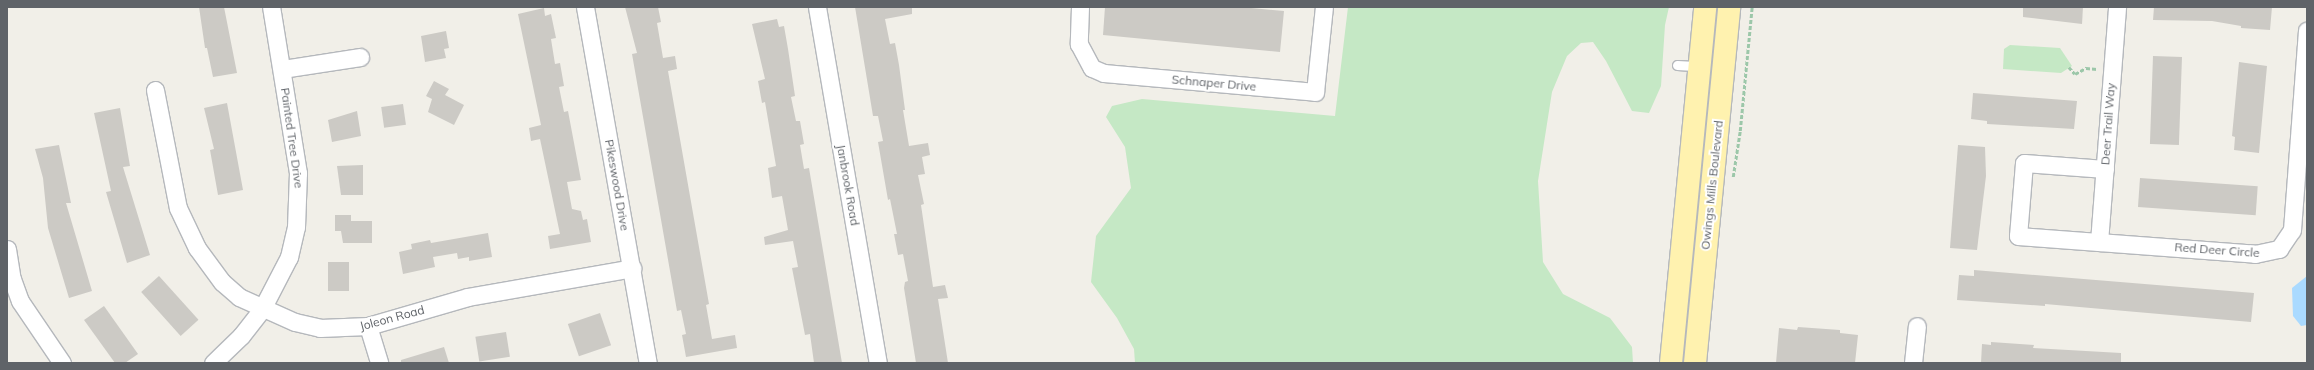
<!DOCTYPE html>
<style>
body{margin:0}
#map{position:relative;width:2314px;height:370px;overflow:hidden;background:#f1efe8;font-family:Mulish,sans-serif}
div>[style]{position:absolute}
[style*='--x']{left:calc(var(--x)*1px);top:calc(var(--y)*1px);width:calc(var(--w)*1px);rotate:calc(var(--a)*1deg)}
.green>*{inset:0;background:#c5e8c5}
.water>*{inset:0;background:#aadaff}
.building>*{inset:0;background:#cccac5;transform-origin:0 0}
.path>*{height:2.5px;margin-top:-1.25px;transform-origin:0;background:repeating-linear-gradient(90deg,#9cc7a9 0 4px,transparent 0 6px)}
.roads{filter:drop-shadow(1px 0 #b5b8bc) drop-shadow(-1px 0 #b5b8bc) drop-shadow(0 1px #b5b8bc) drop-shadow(0 -1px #b5b8bc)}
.lane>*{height:9px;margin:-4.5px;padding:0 4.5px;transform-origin:4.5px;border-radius:4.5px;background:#fff}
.street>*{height:17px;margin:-8.5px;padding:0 8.5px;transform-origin:8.5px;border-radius:8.5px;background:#fff}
.primary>*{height:22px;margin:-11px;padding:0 11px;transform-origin:11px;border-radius:11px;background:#fff2af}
span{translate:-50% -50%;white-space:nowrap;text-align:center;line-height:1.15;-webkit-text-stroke:4px #fff;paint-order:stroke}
.street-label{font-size:12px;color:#5f6368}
.frame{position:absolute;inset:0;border:8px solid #5f6368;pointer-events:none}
</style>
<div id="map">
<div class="green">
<i style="clip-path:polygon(1348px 7px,1669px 7px,1665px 25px,1661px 86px,1649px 113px,1632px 111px,1606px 61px,1593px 42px,1581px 43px,1567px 56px,1552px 92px,1538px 181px,1543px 262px,1563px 294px,1610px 318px,1632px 347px,1633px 363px,1135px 363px,1134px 349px,1117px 318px,1091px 282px,1096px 236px,1131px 188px,1125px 147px,1106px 117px,1112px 106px,1142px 99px,1335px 116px)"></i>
<i style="clip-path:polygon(2010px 45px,2060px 48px,2072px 66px,2061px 73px,2003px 69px,2004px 49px)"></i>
</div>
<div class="water">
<i style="clip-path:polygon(2307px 276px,2307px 325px,2301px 326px,2293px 316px,2292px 288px)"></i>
</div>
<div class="building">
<i style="clip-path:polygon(199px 7px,224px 7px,237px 73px,213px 77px,207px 48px,205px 48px)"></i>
<i style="clip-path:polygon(625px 7px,658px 7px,661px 22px,657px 23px,663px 58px,675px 56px,677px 69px,668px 71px,709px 304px,706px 305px,712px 339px,735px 335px,737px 348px,686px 357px,682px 335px,686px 334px,681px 310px,677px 311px,632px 54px,637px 53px)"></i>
<i style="clip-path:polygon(855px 7px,912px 7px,912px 14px,885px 19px,890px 44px,895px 43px,899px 65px,905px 110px,903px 110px,909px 146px,928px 143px,930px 155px,922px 157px,925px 174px,918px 175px,924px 204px,921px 205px,933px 287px,945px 285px,948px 298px,938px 299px,948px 363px,916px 363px,904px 288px,905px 282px,908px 281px,903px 254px,898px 255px,894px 234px,897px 234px,890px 199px,888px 200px,878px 142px,883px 141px,878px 116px,873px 116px)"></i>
<i style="clip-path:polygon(1105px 7px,1241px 7px,1284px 11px,1280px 52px,1103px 35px)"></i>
<i style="clip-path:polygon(2023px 7px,2083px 7px,2082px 24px,2023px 17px)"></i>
<i style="clip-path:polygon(2154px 7px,2272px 7px,2270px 30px,2241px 28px,2241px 26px,2212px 21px,2153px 20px)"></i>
<i style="clip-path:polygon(544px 8px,545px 16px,551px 14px,556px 38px,551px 39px,555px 64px,560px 63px,564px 86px,559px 87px,564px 112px,568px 111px,581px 180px,567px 182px,572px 209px,581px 211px,583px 220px,587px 219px,591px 242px,550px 249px,548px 236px,560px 234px,540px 139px,531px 141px,529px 128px,541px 125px,518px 14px)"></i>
<i style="clip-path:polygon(777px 19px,779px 27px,784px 26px,788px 49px,795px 96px,791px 97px,796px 121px,800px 121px,804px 144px,800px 145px,804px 169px,809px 168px,842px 363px,814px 363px,810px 334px,805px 335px,792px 268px,798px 267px,793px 241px,765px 245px,764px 237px,788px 230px,782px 196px,772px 198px,768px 168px,776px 166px,765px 102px,762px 103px,758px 81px,765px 79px,752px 24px)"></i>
<i style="clip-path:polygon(446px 31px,449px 48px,444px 49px,446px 58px,425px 62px,421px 36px)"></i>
<i style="left:2153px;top:56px;width:29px;height:88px;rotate:2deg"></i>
<i style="clip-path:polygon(2239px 62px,2267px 66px,2259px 153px,2234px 150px,2235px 137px,2232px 136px)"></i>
<i style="clip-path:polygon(434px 81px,449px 89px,445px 95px,464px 105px,454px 125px,428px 112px,432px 99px,426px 96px)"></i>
<i style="clip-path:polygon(1973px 93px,2077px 101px,2074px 129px,1987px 124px,1987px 121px,1971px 119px)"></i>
<i style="clip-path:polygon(227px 103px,243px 190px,218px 195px,210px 150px,214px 149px,204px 108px)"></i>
<i style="left:403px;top:104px;width:21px;height:22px;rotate:82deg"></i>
<i style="clip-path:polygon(120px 108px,130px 166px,123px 167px,150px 255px,127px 263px,106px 192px,111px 191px,94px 113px)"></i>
<i style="clip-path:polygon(357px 111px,361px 136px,332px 142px,328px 120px)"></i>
<i style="clip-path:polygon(59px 145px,71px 203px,66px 203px,92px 291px,69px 298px,48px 228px,43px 178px,35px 149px)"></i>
<i style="clip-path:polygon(1958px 145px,1985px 147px,1986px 176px,1977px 250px,1950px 248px)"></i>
<i style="clip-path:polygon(363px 165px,363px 195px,341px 195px,337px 166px)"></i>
<i style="left:2140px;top:178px;width:118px;height:29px;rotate:4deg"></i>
<i style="clip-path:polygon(335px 215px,351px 215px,351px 221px,372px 221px,372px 243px,343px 243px,341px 231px,335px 231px)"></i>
<i style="clip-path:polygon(488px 233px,492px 257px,469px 261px,469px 257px,458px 259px,457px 253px,433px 257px,435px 267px,403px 274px,399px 252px,412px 249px,411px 244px,430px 240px,431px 243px)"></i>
<i style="left:328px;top:262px;width:21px;height:29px"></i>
<i style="clip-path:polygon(1974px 270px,2254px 293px,2251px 322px,2045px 304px,2045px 306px,1957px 300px,1959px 275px,1974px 276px)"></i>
<i style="left:159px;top:276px;width:59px;height:24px;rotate:48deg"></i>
<i style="clip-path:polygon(104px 306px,138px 354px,125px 363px,115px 363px,84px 320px)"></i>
<i style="left:600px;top:313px;width:34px;height:34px;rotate:71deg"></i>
<i style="clip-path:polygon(1798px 327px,1840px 330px,1840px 333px,1858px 335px,1855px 363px,1776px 363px,1779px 328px,1797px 330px)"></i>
<i style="left:506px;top:332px;width:25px;height:31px;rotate:81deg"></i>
<i style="clip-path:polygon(1991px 342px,2034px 345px,2033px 348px,2121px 353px,2121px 363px,1981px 363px,1982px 344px,1991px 345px)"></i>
<i style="clip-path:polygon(444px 347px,449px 363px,401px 363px,401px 360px)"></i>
</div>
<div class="path">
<i style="--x:2069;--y:67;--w:9;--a:49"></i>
<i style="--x:2075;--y:74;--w:13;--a:-29"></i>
<i style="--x:2086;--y:68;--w:11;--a:5"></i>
<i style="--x:1733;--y:177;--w:47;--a:-81.3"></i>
<i style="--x:1740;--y:131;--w:125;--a:-84.5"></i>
</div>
<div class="roads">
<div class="lane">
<i style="--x:1677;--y:65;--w:22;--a:3"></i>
</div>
<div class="street">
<i style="--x:585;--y:7;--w:362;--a:80"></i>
<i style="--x:817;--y:7;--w:361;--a:80.3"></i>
<i style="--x:1080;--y:7;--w:37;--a:92"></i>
<i style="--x:1079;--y:44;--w:27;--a:62"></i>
<i style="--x:1092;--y:68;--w:13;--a:23"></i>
<i style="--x:1104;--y:73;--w:212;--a:5.1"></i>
<i style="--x:1315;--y:92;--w:85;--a:-84"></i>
<i style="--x:282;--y:69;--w:79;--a:-8.7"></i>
<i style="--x:155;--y:90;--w:120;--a:79"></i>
<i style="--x:178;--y:208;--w:44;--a:64.6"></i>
<i style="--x:197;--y:248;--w:42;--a:53.7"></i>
<i style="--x:222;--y:282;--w:23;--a:41"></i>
<i style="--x:239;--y:297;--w:61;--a:24.1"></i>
<i style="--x:295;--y:322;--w:26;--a:13"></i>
<i style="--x:320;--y:328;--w:48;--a:-2.4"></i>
<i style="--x:368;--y:326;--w:104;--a:-16.2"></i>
<i style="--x:468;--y:297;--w:167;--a:-10"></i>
<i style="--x:2105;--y:169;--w:81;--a:-175.8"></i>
<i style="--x:2024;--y:163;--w:73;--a:94.7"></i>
<i style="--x:2018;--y:236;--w:238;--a:4.3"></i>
<i style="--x:2255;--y:254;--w:25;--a:-12"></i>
<i style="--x:2279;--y:249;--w:23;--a:-56"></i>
<i style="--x:2292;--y:230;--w:200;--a:-85.7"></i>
<i style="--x:2099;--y:242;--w:236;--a:-85.6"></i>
<i style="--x:7;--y:249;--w:30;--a:81"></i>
<i style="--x:12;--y:279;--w:23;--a:70"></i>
<i style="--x:20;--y:301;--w:75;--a:55.9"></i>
<i style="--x:368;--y:326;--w:39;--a:73"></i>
<i style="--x:213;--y:363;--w:39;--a:-44"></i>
<i style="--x:241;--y:336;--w:34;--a:-52"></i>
<i style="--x:262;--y:309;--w:59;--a:-62.6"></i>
<i style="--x:289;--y:257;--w:31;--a:-77"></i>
<i style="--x:296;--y:227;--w:54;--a:-87.9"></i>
<i style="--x:298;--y:173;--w:168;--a:-99.2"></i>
<i style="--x:1913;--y:363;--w:37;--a:-84"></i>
</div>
<div class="primary">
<i style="--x:1671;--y:363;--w:358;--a:-84.5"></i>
<i style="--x:1695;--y:363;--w:358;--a:-84.5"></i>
</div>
</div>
<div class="street-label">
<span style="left:1214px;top:83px;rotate:5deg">Schnaper Drive</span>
<span style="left:2108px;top:124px;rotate:-86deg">Deer Trail Way</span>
<span style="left:292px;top:138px;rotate:82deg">Painted Tree Drive</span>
<span style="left:617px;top:185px;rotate:80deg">Pikeswood Drive</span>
<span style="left:848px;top:185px;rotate:80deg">Janbrook Road</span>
<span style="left:1712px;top:185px;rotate:-84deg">Owings Mills Boulevard</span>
<span style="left:2217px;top:250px;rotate:4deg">Red Deer Circle</span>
<span style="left:392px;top:318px;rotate:-15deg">Joleon Road</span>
</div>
<div class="frame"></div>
</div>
